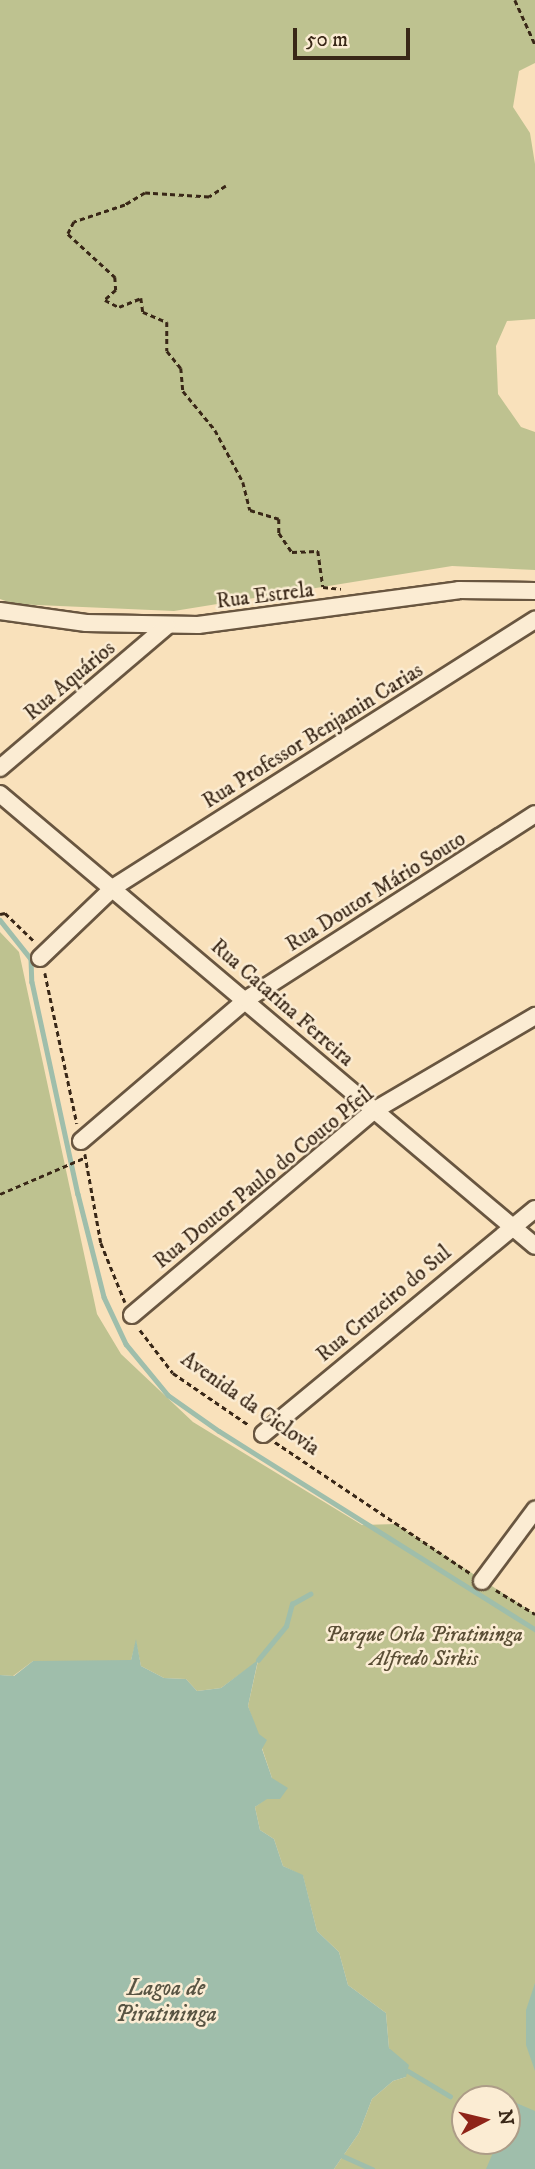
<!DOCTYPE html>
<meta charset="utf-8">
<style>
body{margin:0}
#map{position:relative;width:535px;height:2169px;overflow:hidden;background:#f9e1bb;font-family:"IM FELL DW Pica",serif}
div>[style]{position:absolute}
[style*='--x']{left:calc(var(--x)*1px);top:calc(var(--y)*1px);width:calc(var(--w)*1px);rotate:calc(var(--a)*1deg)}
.green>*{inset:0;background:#bec290}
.water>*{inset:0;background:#9fbeab}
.stream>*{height:4.5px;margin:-2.25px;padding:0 2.25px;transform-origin:2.25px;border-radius:2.25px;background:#9fbeab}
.path>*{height:2.5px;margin-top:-1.25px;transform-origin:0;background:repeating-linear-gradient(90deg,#392717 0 5px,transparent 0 8.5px)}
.roads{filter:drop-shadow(2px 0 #695640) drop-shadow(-2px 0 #695640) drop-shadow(0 2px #695640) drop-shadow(0 -2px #695640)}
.street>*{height:16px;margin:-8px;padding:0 8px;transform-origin:8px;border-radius:8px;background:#fbecd3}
span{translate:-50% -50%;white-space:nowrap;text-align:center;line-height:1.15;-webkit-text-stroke:5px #fbecd3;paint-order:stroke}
.street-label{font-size:21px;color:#392717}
.park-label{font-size:21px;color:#5a4e35;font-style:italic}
.water-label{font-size:23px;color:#585443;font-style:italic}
.north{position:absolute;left:451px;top:2085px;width:70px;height:70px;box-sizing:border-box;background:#fbecd3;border:2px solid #ad9d88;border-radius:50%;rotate:83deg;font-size:19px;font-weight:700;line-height:28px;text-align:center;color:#392717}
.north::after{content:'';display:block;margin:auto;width:24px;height:32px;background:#8f2418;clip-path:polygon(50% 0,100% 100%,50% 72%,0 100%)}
.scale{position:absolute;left:293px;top:28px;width:117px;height:32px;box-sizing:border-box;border:4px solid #392717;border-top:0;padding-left:9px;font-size:21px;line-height:24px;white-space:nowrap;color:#392717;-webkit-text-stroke:5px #fbecd3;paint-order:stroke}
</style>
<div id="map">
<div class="green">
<i style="clip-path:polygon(0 0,535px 0,535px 63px,519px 71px,513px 107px,530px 133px,535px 164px,535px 319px,507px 321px,496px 346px,498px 394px,521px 427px,535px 432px,535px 570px,452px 566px,174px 611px,14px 604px,0 599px)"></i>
<i style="clip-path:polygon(evenodd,0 932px,19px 952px,97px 1314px,121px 1354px,193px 1422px,362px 1525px,396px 1524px,535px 1614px,535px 2169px,334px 2169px,359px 2133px,372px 2099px,393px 2081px,406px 2077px,389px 2048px,386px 2013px,348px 1985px,339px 1952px,317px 1931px,303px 1876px,283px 1866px,274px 1839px,260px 1830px,255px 1807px,267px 1798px,272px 1778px,248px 1706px,258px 1661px,221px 1688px,197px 1691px,186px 1679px,164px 1678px,141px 1666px,136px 1642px,131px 1660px,121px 1663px,33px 1661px,13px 1676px,0 1675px,0 932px,465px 2099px,507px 2099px,507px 2141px,465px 2141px,465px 2099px)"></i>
</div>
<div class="water">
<i style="clip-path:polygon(136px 1639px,141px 1666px,164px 1678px,186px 1679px,197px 1691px,221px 1688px,258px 1660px,248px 1706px,259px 1734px,267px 1740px,262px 1749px,272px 1778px,288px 1788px,280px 1799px,267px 1799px,255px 1807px,260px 1830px,274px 1839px,283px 1866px,303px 1875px,317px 1931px,339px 1952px,348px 1985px,386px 2013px,389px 2048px,409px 2065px,406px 2077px,393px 2081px,372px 2099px,359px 2133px,334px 2169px,0 2169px,0 1675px,14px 1676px,33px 1661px,131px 1660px)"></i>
<i style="clip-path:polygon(535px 1983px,535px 2071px,526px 2045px,526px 2010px)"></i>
<i style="clip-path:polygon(514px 2102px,535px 2111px,535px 2169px,486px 2169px,498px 2141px,507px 2141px,507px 2111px)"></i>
</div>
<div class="stream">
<i style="--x:0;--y:920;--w:50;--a:51.5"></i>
<i style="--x:31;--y:959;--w:23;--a:88"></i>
<i style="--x:32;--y:982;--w:217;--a:77.8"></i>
<i style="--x:78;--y:1194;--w:106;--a:75.8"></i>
<i style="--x:104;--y:1297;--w:52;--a:64.9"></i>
<i style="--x:126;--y:1344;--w:66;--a:50.5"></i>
<i style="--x:168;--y:1395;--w:62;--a:35.2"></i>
<i style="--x:219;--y:1431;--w:373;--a:32.1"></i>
<i style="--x:258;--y:1660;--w:44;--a:-50.5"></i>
<i style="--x:286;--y:1626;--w:23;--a:-75"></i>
<i style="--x:292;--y:1604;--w:21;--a:-29"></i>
<i style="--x:408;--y:2071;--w:49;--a:30.8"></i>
<i style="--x:343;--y:2156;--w:32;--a:24"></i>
</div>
<div class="path">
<i style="--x:515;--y:0;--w:48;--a:65.6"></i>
<i style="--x:226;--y:186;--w:20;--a:147"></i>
<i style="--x:209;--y:197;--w:64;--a:-176.4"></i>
<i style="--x:145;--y:193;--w:23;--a:149"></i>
<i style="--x:125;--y:205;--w:54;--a:161.6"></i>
<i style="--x:74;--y:222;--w:13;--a:117"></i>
<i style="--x:68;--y:234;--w:64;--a:42.5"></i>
<i style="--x:115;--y:277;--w:13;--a:86"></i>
<i style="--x:116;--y:290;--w:15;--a:138"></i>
<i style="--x:105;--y:300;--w:16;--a:27"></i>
<i style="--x:119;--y:307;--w:24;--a:-22"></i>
<i style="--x:141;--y:298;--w:14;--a:82"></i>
<i style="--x:143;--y:312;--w:26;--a:23"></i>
<i style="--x:167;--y:322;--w:29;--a:90"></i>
<i style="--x:167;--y:351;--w:22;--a:51"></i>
<i style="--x:181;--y:368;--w:23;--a:85"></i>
<i style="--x:183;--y:391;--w:50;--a:50.6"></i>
<i style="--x:215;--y:430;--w:59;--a:61.7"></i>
<i style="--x:243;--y:482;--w:29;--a:76"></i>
<i style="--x:250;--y:510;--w:30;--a:17"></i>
<i style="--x:279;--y:519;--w:14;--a:90"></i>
<i style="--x:279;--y:533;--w:23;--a:56"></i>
<i style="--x:292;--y:552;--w:26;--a:-2"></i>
<i style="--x:318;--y:551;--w:36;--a:82"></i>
<i style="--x:323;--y:587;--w:18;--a:6"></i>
<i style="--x:0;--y:914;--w:5;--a:-11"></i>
<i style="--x:5;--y:913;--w:40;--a:44"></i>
<i style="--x:45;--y:973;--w:154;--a:78"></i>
<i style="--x:85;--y:1154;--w:90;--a:79.8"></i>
<i style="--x:101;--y:1243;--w:64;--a:67.9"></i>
<i style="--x:0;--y:1194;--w:94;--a:-23.3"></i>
<i style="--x:140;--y:1330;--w:54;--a:52.5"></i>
<i style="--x:173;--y:1373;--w:92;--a:34.4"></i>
<i style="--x:275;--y:1442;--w:235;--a:33.9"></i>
<i style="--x:496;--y:1590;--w:46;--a:31.6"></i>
</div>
<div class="roads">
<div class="street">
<i style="--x:0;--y:611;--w:87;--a:7.9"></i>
<i style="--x:86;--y:623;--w:112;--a:1"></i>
<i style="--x:198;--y:625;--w:263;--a:-7.6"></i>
<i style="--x:459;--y:590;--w:76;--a:0.8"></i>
<i style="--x:0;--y:768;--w:219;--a:-40.4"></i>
<i style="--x:0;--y:794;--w:700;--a:40.19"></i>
<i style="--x:40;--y:958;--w:103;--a:-43.8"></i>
<i style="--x:114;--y:887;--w:499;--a:-32.4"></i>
<i style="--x:81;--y:1141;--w:218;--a:-40.5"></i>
<i style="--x:247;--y:999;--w:342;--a:-32.7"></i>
<i style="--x:132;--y:1315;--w:318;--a:-40.2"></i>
<i style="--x:375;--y:1110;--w:186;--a:-30.4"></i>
<i style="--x:263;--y:1434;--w:353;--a:-39.6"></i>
<i style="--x:482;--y:1581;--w:89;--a:-53.3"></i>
</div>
</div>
<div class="street-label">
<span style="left:265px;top:596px;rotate:-7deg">Rua Estrela</span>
<span style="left:70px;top:681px;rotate:-40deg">Rua Aquários</span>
<span style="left:313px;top:736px;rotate:-32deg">Rua Professor Benjamin Carias</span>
<span style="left:376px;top:892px;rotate:-32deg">Rua Doutor Mário Souto</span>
<span style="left:282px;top:1003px;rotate:41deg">Rua Catarina Ferreira</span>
<span style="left:264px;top:1178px;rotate:-39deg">Rua Doutor Paulo do Couto Pfeil</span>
<span style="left:384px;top:1304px;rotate:-40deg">Rua Cruzeiro do Sul</span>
<span style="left:250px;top:1404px;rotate:35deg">Avenida da Ciclovia</span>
</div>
<div class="park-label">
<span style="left:424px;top:1647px">Parque Orla Piratininga<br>Alfredo Sirkis</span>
</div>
<div class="water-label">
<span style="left:166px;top:2002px">Lagoa de<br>Piratininga</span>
</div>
<div class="north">N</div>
<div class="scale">50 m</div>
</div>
